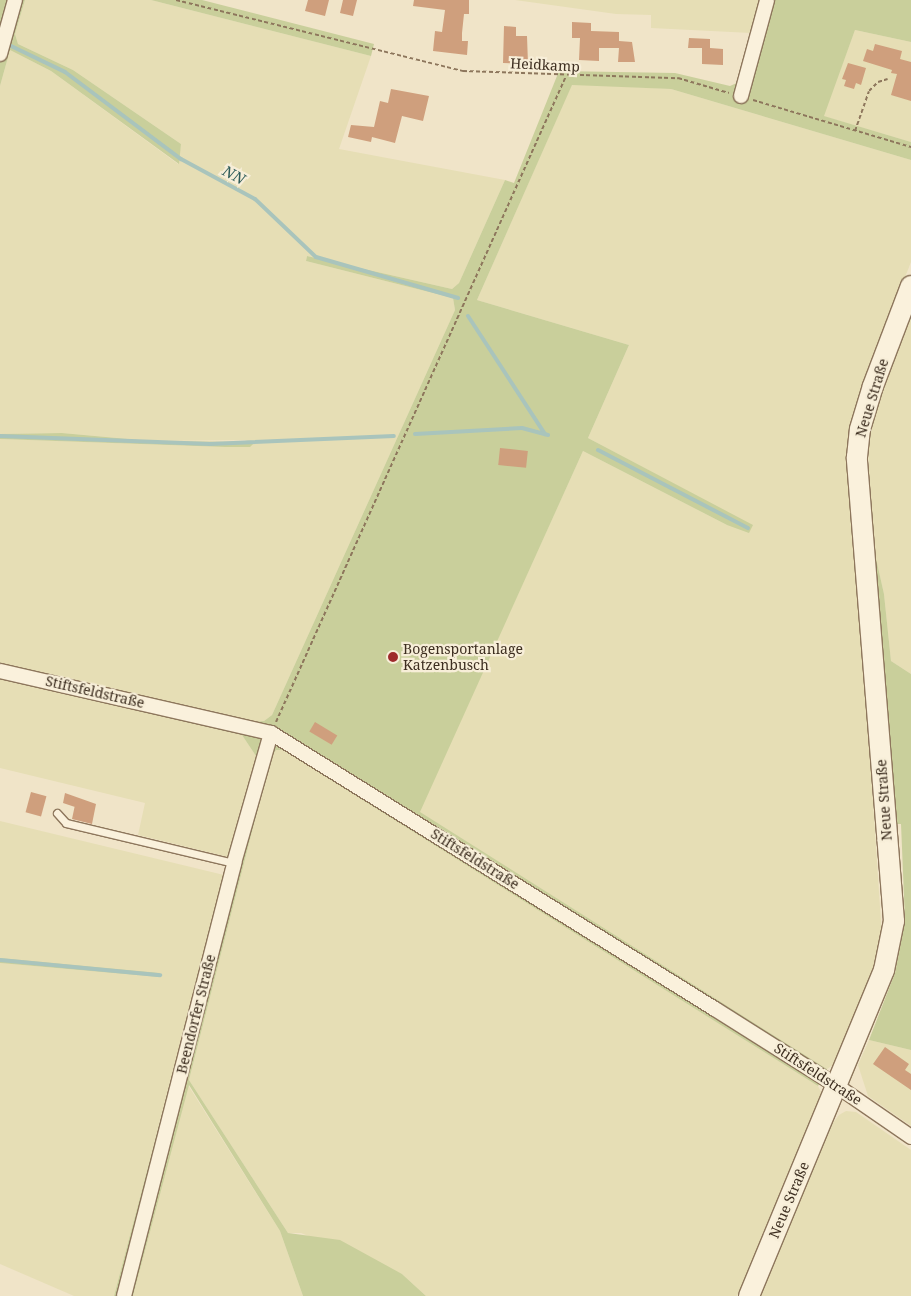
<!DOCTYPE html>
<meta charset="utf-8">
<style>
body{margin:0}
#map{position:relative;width:911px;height:1296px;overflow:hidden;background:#f0e4c8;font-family:"Noto Serif",serif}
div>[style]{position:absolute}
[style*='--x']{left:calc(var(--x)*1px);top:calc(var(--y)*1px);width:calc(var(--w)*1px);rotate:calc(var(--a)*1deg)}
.farmland>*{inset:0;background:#e6deb5}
.green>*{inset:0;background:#c9cf9b}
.stream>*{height:4px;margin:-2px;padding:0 2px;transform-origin:2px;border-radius:2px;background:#a9c4bc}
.building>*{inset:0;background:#cf9f7d;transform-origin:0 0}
.path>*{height:2px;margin-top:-1px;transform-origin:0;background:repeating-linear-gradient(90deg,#8d765c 0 4px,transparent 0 6.5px)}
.roads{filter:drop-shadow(1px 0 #8d765c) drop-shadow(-1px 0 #8d765c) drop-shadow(0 1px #8d765c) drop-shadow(0 -1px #8d765c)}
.lane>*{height:7px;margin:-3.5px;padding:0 3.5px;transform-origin:3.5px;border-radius:3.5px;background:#faf1dc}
.street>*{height:14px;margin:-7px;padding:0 7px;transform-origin:7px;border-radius:7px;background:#faf1dc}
.secondary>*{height:20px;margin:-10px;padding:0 10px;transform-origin:10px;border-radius:10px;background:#faf1dc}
.dots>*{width:14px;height:14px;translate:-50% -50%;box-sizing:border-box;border:2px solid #f7eed8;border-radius:50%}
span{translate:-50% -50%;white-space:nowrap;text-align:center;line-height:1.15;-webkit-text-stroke:4.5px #f7eed8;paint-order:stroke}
.street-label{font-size:14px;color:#3d2e20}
.poi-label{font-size:14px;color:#3d2e20}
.left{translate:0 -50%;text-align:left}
.water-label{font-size:15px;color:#2f5d5a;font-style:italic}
</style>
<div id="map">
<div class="farmland">
<i style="clip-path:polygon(25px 0,151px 0,371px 56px,339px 149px,505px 180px,459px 283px,452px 289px,307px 256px,306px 261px,453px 298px,455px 310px,272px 715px,264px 721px,248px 722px,0 663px,0 439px,225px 447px,248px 440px,150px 441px,62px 433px,0 434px,0 86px,10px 50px,51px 71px,178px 164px,181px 144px,73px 70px,18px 44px,15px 34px)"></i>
<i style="clip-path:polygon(515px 0,761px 0,751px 33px,651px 28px,651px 15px,616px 14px)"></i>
<i style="clip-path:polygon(855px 30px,911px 42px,911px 142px,823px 116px)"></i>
<i style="clip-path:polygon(572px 84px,671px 89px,911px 160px,911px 262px,862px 386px,847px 472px,860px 605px,882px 937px,878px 964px,839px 1061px,827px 1069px,419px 812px,583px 451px,727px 525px,753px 526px,588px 438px,629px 345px,477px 300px)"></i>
<i style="clip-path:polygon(911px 309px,911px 674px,891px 661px,884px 594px,871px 536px,868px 447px,875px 413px)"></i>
<i style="clip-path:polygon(0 679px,242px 735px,256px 756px,228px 857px,138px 835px,145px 803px,0 768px)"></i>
<i style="clip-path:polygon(283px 749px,818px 1086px,823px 1096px,821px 1103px,737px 1296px,426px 1296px,402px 1274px,301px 1233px,288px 1233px,189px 1080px,271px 757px,276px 750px)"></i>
<i style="clip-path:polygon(0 821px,224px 875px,114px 1296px,74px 1296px,0 1264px,0 963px,159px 977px,160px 973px,0 958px)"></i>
<i style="clip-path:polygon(869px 1040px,911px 1050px,911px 1126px,868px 1096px,858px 1065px)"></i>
<i style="clip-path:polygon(188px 1085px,280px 1231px,303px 1296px,133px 1296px)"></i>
<i style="clip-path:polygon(846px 1111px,856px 1112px,911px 1150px,911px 1296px,756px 1296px,825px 1133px,839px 1115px)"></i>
</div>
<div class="green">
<i style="clip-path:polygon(0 0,25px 0,15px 34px,18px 44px,73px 70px,181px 144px,179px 164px,51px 71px,10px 50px,0 86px)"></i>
<i style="clip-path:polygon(151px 0,202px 0,374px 44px,371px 56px)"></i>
<i style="clip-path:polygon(761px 0,911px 0,911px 42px,855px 30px,824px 116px,911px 142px,911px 160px,671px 89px,572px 85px,477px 300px,629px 345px,588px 438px,753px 525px,749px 533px,727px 525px,583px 451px,420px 812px,827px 1069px,818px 1086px,283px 750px,276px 750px,271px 757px,189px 1080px,288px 1233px,340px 1240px,402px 1274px,426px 1296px,303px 1296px,280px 1231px,189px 1085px,133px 1296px,114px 1296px,256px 756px,242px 735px,0 679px,0 663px,248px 722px,264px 721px,272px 715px,455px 310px,453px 298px,306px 261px,307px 256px,452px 289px,459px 283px,505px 180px,514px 183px,559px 71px,675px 73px,730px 86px,739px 82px)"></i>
<i style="clip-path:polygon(62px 433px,150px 441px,255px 442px,250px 447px,225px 447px,0 439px,0 434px)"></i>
<i style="clip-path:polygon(871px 536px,884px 594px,891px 661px,911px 674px,911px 1050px,869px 1040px,895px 973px,905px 921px,901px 824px,893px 824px)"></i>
<i style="clip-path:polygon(0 958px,160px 973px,159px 977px,0 963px)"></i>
</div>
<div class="stream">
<i style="--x:9;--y:45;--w:62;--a:25.7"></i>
<i style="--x:65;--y:72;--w:145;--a:36.9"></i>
<i style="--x:181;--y:159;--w:84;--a:28.4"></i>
<i style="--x:255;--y:199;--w:84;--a:43.6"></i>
<i style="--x:316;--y:257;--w:148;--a:16.1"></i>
<i style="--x:468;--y:316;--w:141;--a:56.9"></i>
<i style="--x:415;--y:434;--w:107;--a:-3.2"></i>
<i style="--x:522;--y:428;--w:27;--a:15"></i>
<i style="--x:0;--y:436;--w:210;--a:2.2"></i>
<i style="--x:210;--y:444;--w:184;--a:-2.5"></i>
<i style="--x:598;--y:450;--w:169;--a:27.5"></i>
<i style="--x:0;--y:960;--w:161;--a:5.4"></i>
</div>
<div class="building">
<i style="clip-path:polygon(308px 0,329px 0,325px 16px,305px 11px)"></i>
<i style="clip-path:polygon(343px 0,357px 0,353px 16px,340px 13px)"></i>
<i style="clip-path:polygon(414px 0,469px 0,469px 14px,464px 14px,462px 33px,462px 41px,468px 41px,467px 55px,433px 51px,435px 31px,442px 32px,445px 10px,413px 6px)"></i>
<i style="clip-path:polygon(572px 22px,591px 23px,591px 31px,619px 32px,619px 41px,632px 42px,635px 62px,618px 62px,619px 48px,599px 48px,599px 61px,579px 60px,580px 38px,572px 38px)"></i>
<i style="clip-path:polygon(504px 26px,516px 27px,516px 36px,527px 36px,528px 64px,503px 63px)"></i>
<i style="clip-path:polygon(689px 38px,710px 39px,710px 48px,723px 49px,723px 65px,702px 64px,702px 48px,688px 48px)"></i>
<i style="clip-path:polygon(875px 44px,902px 51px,900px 59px,911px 62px,911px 101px,891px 95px,897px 74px,891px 73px,892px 70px,863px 61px,867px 49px,873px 51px)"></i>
<i style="clip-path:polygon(848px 63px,866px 68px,861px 85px,856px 83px,854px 89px,844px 86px,846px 80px,842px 79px)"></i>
<i style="clip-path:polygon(391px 89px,429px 96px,423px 121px,402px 116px,395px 143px,372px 137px,371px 142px,348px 137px,351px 125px,374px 127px,380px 101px,388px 103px)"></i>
<i style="left:500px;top:448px;width:28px;height:17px;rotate:6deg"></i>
<i style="left:315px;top:722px;width:26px;height:11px;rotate:31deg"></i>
<i style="left:31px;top:792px;width:16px;height:21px;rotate:15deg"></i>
<i style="clip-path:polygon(65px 793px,96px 804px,92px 824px,72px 819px,76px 800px,75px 807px,63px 803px)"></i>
<i style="clip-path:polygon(885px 1047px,909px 1064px,905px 1070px,911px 1074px,911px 1090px,873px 1064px)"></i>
</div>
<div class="path">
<i style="--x:176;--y:0;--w:296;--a:13.9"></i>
<i style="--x:463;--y:71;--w:215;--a:1.9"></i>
<i style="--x:678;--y:78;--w:53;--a:16.4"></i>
<i style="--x:753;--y:100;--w:165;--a:16.6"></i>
<i style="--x:855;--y:131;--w:42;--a:-70.7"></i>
<i style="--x:869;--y:91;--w:13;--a:-45"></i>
<i style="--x:878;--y:82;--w:10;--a:-17"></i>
<i style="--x:276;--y:722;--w:708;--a:-65.82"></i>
</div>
<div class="roads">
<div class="lane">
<i style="--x:57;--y:813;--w:13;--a:48"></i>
<i style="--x:66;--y:823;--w:173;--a:13.4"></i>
</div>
<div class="street">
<i style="--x:0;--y:54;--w:56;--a:-74.5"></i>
<i style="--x:741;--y:96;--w:99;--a:-74.8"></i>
<i style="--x:0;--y:671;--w:278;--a:12.9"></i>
<i style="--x:271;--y:733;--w:523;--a:31.87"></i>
<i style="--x:715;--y:1009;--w:144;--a:32.3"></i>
<i style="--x:837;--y:1086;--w:90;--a:34.6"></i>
<i style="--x:124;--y:1296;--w:447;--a:-75.7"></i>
<i style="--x:234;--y:863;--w:135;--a:-74.1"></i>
</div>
<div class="secondary">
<i style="--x:749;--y:1296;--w:353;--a:-67.5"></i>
<i style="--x:884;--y:970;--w:50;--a:-78.5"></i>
<i style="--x:894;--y:921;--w:465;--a:-94.6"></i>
<i style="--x:857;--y:457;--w:28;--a:-84"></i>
<i style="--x:860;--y:429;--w:45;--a:-73.2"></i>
<i style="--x:873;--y:386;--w:107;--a:-69.2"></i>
</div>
</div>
<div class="dots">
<i style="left:393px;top:657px;background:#9e2a2b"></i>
</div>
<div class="street-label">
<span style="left:545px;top:65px;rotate:3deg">Heidkamp</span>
<span style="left:872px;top:398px;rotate:-73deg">Neue Straße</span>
<span style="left:95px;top:692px;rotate:13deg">Stiftsfeldstraße</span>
<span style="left:884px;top:800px;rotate:-94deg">Neue Straße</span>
<span style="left:475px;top:859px;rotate:32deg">Stiftsfeldstraße</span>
<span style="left:196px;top:1014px;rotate:-76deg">Beendorfer Straße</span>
<span style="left:818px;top:1074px;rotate:33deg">Stiftsfeldstraße</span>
<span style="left:789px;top:1200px;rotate:-67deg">Neue Straße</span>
</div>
<div class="poi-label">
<span class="left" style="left:403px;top:657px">Bogensportanlage<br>Katzenbusch</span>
</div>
<div class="water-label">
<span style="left:234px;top:175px;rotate:28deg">NN</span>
</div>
</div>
